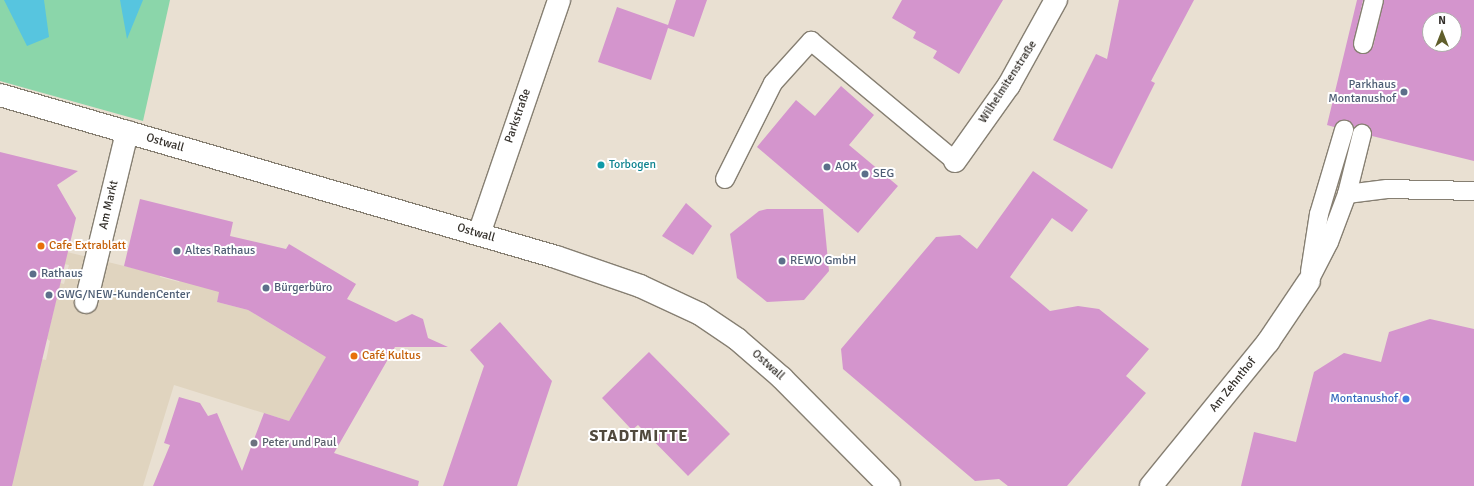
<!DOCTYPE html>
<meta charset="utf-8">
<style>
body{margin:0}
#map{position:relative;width:1474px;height:486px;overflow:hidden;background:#e9e0d2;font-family:Signika,sans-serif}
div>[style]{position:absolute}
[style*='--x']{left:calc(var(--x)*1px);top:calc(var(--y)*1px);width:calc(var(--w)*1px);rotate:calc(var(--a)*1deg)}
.built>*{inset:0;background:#e0d4bf}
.green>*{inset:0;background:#8bd6aa}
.water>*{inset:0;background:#57c5df}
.building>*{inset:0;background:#d495cd}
.roads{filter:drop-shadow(1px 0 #867f72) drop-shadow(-1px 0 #867f72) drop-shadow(0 1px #867f72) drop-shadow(0 -1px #867f72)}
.service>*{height:18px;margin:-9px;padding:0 9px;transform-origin:9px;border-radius:9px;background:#fff}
.pedestrian>*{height:22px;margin:-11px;padding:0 11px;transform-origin:11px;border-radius:11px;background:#fff}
.minor>*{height:22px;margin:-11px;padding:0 11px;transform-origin:11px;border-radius:11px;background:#fff}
.secondary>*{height:22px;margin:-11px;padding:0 11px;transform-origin:11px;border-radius:11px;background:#fff}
.dots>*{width:11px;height:11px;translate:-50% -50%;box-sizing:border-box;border:2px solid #fff;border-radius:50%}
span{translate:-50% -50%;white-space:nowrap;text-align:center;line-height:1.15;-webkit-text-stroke:4px #fff;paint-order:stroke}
.street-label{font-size:12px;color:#34302b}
.service-label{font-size:12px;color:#4e5e75}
.right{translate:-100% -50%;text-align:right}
.left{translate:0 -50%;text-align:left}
.culture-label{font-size:12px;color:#0d838f}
.food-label{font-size:12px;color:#c56008}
.shop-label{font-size:12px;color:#366cbe}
.worship-label{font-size:12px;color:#5b616d}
.district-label{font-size:16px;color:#50493d;font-weight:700;letter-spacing:1px}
.north{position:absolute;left:1422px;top:12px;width:40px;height:40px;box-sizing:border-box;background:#fff;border:1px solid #aeacaa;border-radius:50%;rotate:0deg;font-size:11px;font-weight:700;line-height:16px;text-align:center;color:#34302b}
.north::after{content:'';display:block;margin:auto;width:14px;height:18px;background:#605e2b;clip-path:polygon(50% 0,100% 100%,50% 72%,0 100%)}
</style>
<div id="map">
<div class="built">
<i style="clip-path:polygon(67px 252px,161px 275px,160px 277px,179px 282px,180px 280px,220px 289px,217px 302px,248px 310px,316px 351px,329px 353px,289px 421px,174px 385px,143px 486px,4px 486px,41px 359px,46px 360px,50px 341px,47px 339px,60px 283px,64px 284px,69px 265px,64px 264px)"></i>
</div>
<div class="green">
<i style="clip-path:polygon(0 0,170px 0,143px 121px,0 81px)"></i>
</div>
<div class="water">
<i style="clip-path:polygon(4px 0,44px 0,49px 37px,27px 46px)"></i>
<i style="clip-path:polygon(120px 0,143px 0,127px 39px)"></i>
</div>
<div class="building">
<i style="clip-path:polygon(676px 0,707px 0,694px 37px,668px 28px,651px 80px,598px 62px,617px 7px,668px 25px)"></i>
<i style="clip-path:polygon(902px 0,1003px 0,959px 74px,933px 58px,937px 51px,913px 38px,916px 32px,892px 18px)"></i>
<i style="clip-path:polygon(1119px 0,1194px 0,1151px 81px,1155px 83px,1112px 169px,1053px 140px,1096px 54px,1107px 59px)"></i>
<i style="clip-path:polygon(evenodd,1357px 0,1363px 0,1353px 46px,1361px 54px,1366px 54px,1373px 47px,1384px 0,1474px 0,1474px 161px,1372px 136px,1370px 127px,1364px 124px,1354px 127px,1351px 123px,1342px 120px,1334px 127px,1327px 125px,1357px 0,1430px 20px,1454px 20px,1454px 44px,1430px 44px,1430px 20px)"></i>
<i style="clip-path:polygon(841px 86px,874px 115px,849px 145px,898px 186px,858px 233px,757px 147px,796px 100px,815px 116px)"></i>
<i style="clip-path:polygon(0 152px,78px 171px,57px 185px,76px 218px,12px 486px,0 486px)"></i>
<i style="clip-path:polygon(1033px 171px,1088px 210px,1072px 232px,1052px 218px,1010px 277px,1050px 311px,1078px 306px,1099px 309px,1149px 349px,1126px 376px,1146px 393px,1067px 486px,1008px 486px,999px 479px,975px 481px,843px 369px,841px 349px,936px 237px,960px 235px,977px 249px)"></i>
<i style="clip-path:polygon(140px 199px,233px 222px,230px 236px,286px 249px,289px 244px,356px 284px,347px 299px,396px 322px,412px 314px,423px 319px,428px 338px,448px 347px,395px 347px,334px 453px,419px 481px,418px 486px,153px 486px,170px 445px,164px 443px,179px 397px,200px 403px,208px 416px,217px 413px,242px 471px,264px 413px,289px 421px,326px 357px,248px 310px,217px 302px,219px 292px,124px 266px)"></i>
<i style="clip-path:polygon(686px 203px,712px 226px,693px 255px,662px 236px)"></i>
<i style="clip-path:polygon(767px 209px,823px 209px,829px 271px,804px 300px,767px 302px,737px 278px,730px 234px,759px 211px)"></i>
<i style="clip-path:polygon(1430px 319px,1474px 329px,1474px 486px,1241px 486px,1254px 432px,1296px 442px,1314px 372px,1344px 353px,1381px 362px,1389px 332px)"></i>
<i style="clip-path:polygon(500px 322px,552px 381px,517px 486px,443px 486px,484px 366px,470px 350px)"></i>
<i style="clip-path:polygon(649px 352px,730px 434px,688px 476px,638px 425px,632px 430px,602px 398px)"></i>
</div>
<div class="roads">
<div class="service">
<i style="--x:1363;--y:44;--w:45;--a:-76"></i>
<i style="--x:725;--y:179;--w:107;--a:-63.4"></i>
<i style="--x:773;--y:83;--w:57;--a:-47.9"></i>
<i style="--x:811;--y:41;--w:187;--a:39.8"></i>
<i style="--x:1347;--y:194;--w:62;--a:-76"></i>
<i style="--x:1310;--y:272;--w:59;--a:-81.2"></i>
<i style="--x:1319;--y:214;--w:88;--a:-73.4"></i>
<i style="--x:1309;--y:281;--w:44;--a:-62.9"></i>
<i style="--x:1329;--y:242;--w:51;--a:-69.4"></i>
<i style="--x:1347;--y:194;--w:40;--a:-7.1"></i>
<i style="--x:1387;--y:189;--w:87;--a:1.3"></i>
</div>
<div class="pedestrian">
<i style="--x:86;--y:302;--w:175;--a:-76.4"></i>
</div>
<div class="minor">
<i style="--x:955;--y:161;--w:93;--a:-54.6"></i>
<i style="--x:1009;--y:85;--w:97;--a:-61.1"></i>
<i style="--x:479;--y:234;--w:247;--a:-71.1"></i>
<i style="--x:1151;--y:486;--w:186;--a:-50.9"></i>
<i style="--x:1268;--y:342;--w:73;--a:-56.1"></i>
</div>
<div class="secondary">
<i style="--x:0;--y:95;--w:579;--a:16.24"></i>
<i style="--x:556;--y:257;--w:89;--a:19"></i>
<i style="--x:640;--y:286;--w:66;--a:25"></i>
<i style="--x:700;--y:314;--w:45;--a:34"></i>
<i style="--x:737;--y:339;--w:60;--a:40.9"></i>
<i style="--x:782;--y:378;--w:152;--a:45.3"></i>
</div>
</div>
<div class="dots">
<i style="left:1404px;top:92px;background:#5c6f8a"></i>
<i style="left:601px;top:165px;background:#0f9aa8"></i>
<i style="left:827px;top:167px;background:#5c6f8a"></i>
<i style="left:865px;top:174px;background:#5c6f8a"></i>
<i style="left:41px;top:246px;background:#e8710a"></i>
<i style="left:177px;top:251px;background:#5c6f8a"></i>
<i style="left:782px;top:261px;background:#5c6f8a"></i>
<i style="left:33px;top:274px;background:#5c6f8a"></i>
<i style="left:266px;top:288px;background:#5c6f8a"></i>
<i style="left:49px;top:295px;background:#5c6f8a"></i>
<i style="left:354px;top:356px;background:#e8710a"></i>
<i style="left:1406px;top:399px;background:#3f7fe0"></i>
<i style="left:254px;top:443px;background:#6b7280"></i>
</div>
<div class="street-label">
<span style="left:1008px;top:82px;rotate:-57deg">Wilhelmitenstraße</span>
<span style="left:518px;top:116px;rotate:-71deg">Parkstraße</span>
<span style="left:165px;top:143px;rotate:16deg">Ostwall</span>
<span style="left:109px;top:205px;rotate:-77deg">Am Markt</span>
<span style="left:476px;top:233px;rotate:16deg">Ostwall</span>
<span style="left:768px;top:365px;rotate:42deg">Ostwall</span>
<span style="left:1233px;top:385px;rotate:-51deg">Am Zehnthof</span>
</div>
<div class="service-label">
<span class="right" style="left:1396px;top:92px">Parkhaus<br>Montanushof</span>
<span class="left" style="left:835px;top:167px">AOK</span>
<span class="left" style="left:873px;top:174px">SEG</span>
<span class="left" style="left:185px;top:251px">Altes Rathaus</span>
<span class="left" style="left:790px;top:261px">REWO GmbH</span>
<span class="left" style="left:41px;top:274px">Rathaus</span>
<span class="left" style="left:274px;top:288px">Bürgerbüro</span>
<span class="left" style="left:57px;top:295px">GWG/NEW-KundenCenter</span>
</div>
<div class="culture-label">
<span class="left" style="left:609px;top:165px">Torbogen</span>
</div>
<div class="food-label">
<span class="left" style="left:49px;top:246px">Cafe Extrablatt</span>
<span class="left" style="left:362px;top:356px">Café Kultus</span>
</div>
<div class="shop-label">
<span class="right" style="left:1398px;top:399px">Montanushof</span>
</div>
<div class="worship-label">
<span class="left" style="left:262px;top:443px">Peter und Paul</span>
</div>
<div class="district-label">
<span style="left:639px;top:436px">STADTMITTE</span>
</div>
<div class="north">N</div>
</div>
